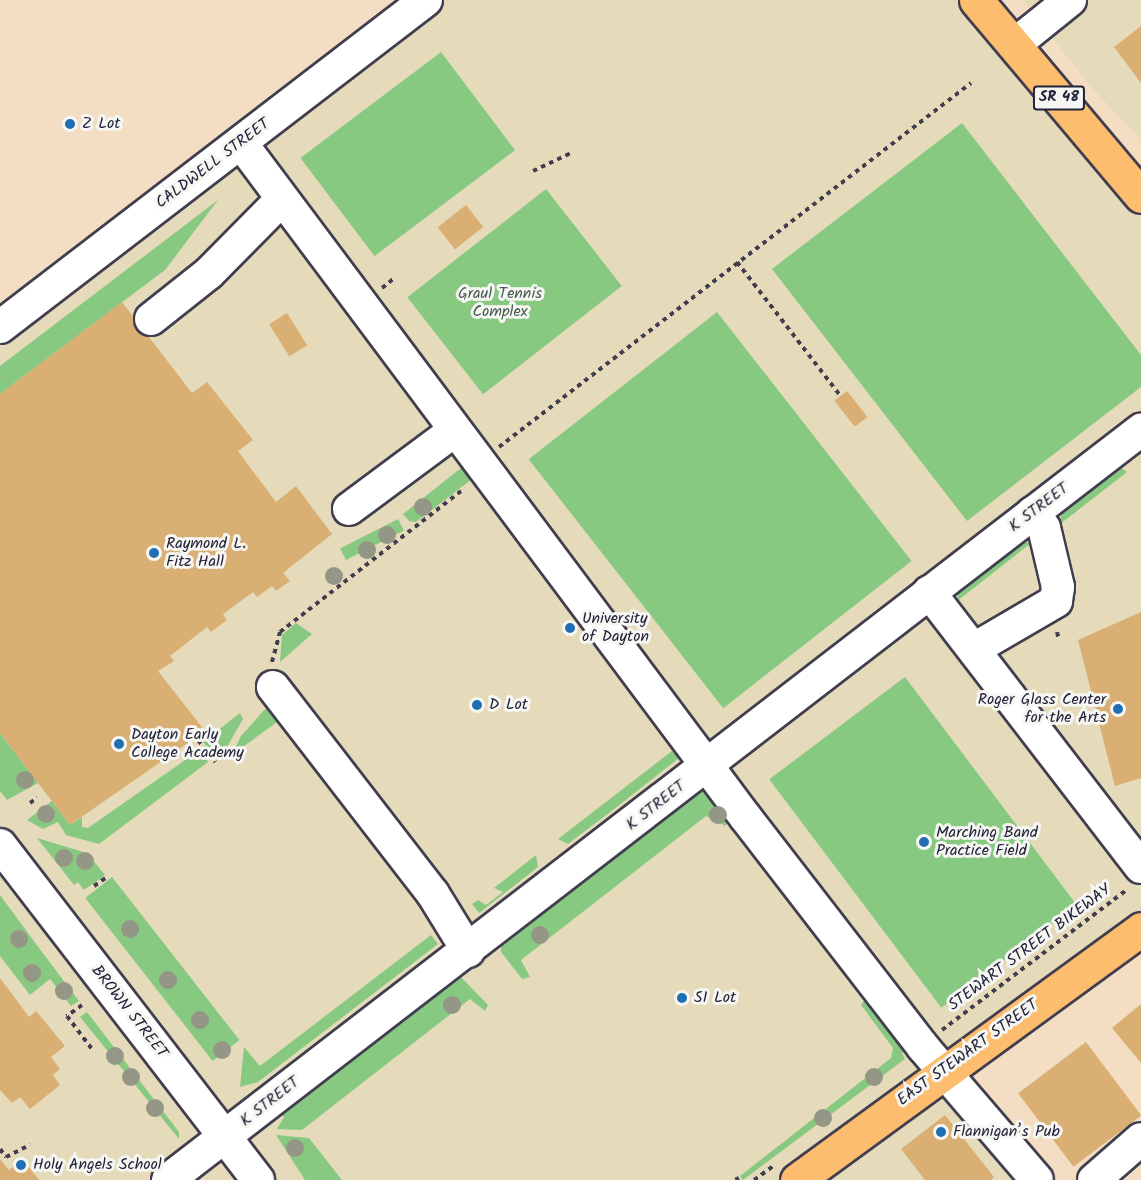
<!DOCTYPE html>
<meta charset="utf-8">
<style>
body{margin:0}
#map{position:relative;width:1141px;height:1180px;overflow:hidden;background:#f3dec3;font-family:Kalam,sans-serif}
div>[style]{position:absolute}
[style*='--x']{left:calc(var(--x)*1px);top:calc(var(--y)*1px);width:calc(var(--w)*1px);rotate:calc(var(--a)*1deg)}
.built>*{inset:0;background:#e5dbba}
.green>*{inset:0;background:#88c982;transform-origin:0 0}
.building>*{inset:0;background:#daaf74;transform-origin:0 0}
.path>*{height:4px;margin-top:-2px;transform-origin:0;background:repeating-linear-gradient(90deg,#413e4f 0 4.5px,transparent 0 9px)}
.roads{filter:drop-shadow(2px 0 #413e4f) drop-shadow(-2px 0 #413e4f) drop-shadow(0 2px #413e4f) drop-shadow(0 -2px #413e4f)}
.minor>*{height:32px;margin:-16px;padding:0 16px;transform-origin:16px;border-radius:16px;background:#fff}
.major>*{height:33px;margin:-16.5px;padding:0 16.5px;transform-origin:16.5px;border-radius:16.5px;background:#fcbd6f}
.trees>*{width:18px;height:18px;margin:-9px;border-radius:50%;background:#949686}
.dots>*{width:16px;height:16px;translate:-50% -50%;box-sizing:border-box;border:3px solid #f6f6f2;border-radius:50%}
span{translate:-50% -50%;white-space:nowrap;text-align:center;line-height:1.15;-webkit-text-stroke:6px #f6f6f2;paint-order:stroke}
.shield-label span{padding:2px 4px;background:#f6f6f2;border:2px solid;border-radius:4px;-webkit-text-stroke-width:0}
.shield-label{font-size:15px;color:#22223b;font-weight:700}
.poi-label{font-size:16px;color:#22223b}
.left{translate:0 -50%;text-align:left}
.right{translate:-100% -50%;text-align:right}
.street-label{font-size:16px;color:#22223b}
.park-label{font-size:16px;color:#465c54}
</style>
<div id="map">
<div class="built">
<i style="clip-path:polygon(426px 0,976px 0,1141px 196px,1141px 929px,797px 1180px,0 1180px,0 327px)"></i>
<i style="clip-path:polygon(1023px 0,1141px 0,1141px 139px,1091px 87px)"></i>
<i style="clip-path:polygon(940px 1085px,1022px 1180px,817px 1180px)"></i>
</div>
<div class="green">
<i style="left:441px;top:52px;width:123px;height:176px;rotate:53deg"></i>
<i style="clip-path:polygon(962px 123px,1141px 355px,1141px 387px,967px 521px,772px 269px)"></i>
<i style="left:546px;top:189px;width:123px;height:176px;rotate:52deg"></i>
<i style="clip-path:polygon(218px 200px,165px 270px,0 394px,0 366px)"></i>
<i style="left:717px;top:312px;width:316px;height:239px;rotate:52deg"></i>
<i style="clip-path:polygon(1120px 467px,1127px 472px,1059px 525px,1063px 509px)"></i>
<i style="clip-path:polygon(461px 468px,472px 479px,416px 522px,409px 521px,403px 514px)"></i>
<i style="left:398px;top:519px;width:13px;height:65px;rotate:63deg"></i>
<i style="clip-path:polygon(1021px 542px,1031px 543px,956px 602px,960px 589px)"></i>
<i style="clip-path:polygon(296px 623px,312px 634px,280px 662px,282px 635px)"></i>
<i style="left:905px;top:677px;width:286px;height:170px;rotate:53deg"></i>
<i style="clip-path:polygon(267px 707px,277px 722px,232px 755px,241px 736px)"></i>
<i style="clip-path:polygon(240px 713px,243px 719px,227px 747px,219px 754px,211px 752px,203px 742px)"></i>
<i style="clip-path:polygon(0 733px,38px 783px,7px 800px,0 791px)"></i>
<i style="clip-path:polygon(201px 749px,208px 762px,99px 844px,66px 835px,58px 822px,43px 829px,27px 820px,52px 801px,70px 825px,82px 817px,82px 827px,88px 828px)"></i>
<i style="clip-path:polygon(672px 751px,679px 758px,618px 806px,568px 844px,558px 839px)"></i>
<i style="clip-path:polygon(707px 790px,729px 821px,725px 826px,706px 816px,521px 960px,530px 977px,522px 979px,501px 952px,501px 940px,691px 795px)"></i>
<i style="clip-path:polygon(37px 838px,87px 853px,105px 875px,84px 890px,78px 882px,74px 885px)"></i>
<i style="clip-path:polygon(536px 855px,538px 867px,479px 913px,472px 904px,478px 900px,486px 905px,503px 892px,494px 888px)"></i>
<i style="left:112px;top:877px;width:207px;height:34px;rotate:52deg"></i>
<i style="clip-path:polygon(0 895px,42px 952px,79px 1001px,71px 1006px,50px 979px,30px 995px,0 956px)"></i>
<i style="clip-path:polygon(431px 935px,438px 944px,258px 1082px,240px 1087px,244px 1047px,260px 1066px)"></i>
<i style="clip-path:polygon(459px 975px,488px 1005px,485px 1011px,470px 999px,302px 1130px,277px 1129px,284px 1117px,280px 1112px)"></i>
<i style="clip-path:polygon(867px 997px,908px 1048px,902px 1053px,905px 1059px,743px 1180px,740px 1176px,891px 1058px,893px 1048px,861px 1005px)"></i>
<i style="clip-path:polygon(87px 1012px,179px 1132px,179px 1139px,80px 1017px)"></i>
<i style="clip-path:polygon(276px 1135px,309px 1138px,342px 1180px,305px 1180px)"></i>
</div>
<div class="building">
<i style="clip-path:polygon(1141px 26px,1141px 83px,1114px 47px)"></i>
<i style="left:466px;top:205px;width:28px;height:36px;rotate:52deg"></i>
<i style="clip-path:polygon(122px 302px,192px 393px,207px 382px,253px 440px,238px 451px,276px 502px,296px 486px,332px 534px,283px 573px,290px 581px,276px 591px,272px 586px,257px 597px,253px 592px,223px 614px,227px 620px,211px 632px,207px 627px,170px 656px,174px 661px,158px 671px,205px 731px,70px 825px,0 733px,0 394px)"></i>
<i style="left:287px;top:313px;width:38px;height:21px;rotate:58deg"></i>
<i style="left:847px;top:391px;width:33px;height:16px;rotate:52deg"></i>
<i style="clip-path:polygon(1141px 612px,1141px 778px,1115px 786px,1078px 640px)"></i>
<i style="clip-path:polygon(0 978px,29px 1017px,36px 1011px,65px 1046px,51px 1057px,60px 1069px,53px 1075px,60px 1085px,30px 1109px,20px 1097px,12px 1103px,0 1090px)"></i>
<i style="clip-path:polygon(1141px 1004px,1141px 1063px,1112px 1028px)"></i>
<i style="left:1086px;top:1042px;width:92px;height:85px;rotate:53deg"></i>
<i style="clip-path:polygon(945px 1115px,994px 1177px,991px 1180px,925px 1180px,901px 1149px)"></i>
<i style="clip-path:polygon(0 1159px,9px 1170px,23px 1159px,39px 1180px,0 1180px)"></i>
</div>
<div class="path">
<i style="--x:533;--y:171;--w:42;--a:-25.3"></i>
<i style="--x:737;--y:262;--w:167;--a:52.3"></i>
<i style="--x:382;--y:288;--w:14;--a:-39"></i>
<i style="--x:499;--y:447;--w:596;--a:-37.64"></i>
<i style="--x:1057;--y:632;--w:8;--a:76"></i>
<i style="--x:272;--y:662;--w:31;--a:-75"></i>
<i style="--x:280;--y:632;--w:234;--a:-37.9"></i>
<i style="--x:198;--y:740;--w:28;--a:52"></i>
<i style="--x:30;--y:803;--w:9;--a:-36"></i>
<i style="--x:94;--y:886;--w:16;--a:-35"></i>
<i style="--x:82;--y:1005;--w:19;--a:144"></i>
<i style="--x:67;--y:1016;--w:41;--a:52.9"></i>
<i style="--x:942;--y:1030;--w:233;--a:-37.2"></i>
<i style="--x:0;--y:1149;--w:10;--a:53"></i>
<i style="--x:6;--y:1157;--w:27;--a:-27"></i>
<i style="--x:736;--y:1177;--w:4;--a:56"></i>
<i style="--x:754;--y:1180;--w:24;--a:-36"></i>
</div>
<div class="roads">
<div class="minor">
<i style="--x:1014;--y:45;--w:72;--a:-38.8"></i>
<i style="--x:241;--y:143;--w:843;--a:53.2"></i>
<i style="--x:746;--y:818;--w:289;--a:52.3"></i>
<i style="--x:923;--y:1047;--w:175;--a:49.4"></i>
<i style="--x:151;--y:319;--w:74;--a:-38.4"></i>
<i style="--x:209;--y:273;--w:103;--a:-45.4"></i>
<i style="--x:0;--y:327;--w:537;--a:-37.51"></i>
<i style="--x:349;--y:509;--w:131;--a:-36.6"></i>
<i style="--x:929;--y:592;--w:347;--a:52.4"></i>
<i style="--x:974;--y:649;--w:95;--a:-30.3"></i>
<i style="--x:1056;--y:601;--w:14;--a:-82"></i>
<i style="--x:1058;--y:587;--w:61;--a:-103.3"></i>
<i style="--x:1044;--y:528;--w:19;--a:-126"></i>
<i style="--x:273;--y:687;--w:262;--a:52.3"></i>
<i style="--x:433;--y:894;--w:67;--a:58.4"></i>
<i style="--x:0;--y:845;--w:423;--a:52.4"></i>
<i style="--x:168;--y:1180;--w:1229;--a:-37.63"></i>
<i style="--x:1094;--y:1180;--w:62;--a:-41.1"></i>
</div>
<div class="major">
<i style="--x:976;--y:0;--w:256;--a:49.9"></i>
<i style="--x:797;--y:1180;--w:426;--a:-36.1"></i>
</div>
</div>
<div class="trees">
<i style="left:423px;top:507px"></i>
<i style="left:387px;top:535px"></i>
<i style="left:367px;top:550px"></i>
<i style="left:334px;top:576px"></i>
<i style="left:25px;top:780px"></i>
<i style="left:46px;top:814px"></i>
<i style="left:718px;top:815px"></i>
<i style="left:64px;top:858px"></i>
<i style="left:85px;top:861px"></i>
<i style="left:130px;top:929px"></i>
<i style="left:540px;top:935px"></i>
<i style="left:19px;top:939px"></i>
<i style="left:32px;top:973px"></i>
<i style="left:168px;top:980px"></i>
<i style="left:64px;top:991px"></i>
<i style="left:452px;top:1005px"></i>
<i style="left:200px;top:1020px"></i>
<i style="left:222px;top:1050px"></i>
<i style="left:115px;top:1056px"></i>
<i style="left:131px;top:1077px"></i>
<i style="left:874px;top:1077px"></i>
<i style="left:155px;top:1108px"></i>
<i style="left:823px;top:1118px"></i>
<i style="left:295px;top:1148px"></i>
</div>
<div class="dots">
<i style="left:70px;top:124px;background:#1f6fb2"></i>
<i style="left:154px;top:553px;background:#1f6fb2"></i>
<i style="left:570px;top:628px;background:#1f6fb2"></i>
<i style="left:477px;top:705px;background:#1f6fb2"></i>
<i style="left:1118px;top:709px;background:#1f6fb2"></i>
<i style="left:119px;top:744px;background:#1f6fb2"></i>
<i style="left:924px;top:842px;background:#1f6fb2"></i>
<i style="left:682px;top:998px;background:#1f6fb2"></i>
<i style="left:941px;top:1132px;background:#1f6fb2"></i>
<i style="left:21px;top:1165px;background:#1f6fb2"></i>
</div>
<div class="shield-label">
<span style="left:1059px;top:98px">SR 48</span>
</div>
<div class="poi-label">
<span class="left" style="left:82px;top:124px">Z Lot</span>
<span class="left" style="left:166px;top:553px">Raymond L.<br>Fitz Hall</span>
<span class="left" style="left:582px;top:628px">University<br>of Dayton</span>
<span class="right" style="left:1106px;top:709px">Roger Glass Center<br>for the Arts</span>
<span class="left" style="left:489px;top:705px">D Lot</span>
<span class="left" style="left:131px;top:744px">Dayton Early<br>College Academy</span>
<span class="left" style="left:936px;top:842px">Marching Band<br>Practice Field</span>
<span class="left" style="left:694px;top:998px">S1 Lot</span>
<span class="left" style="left:953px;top:1132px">Flannigan’s Pub</span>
<span class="left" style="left:33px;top:1165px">Holy Angels School</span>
</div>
<div class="street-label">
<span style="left:213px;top:164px;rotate:-37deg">CALDWELL STREET</span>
<span style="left:1039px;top:508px;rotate:-37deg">K STREET</span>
<span style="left:656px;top:806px;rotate:-38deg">K STREET</span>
<span style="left:1030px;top:948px;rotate:-37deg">STEWART STREET BIKEWAY</span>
<span style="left:129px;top:1012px;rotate:52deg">BROWN STREET</span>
<span style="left:968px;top:1053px;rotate:-36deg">EAST STEWART STREET</span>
<span style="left:270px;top:1102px;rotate:-38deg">K STREET</span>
</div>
<div class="park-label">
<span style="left:500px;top:303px">Graul Tennis<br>Complex</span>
</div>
</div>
